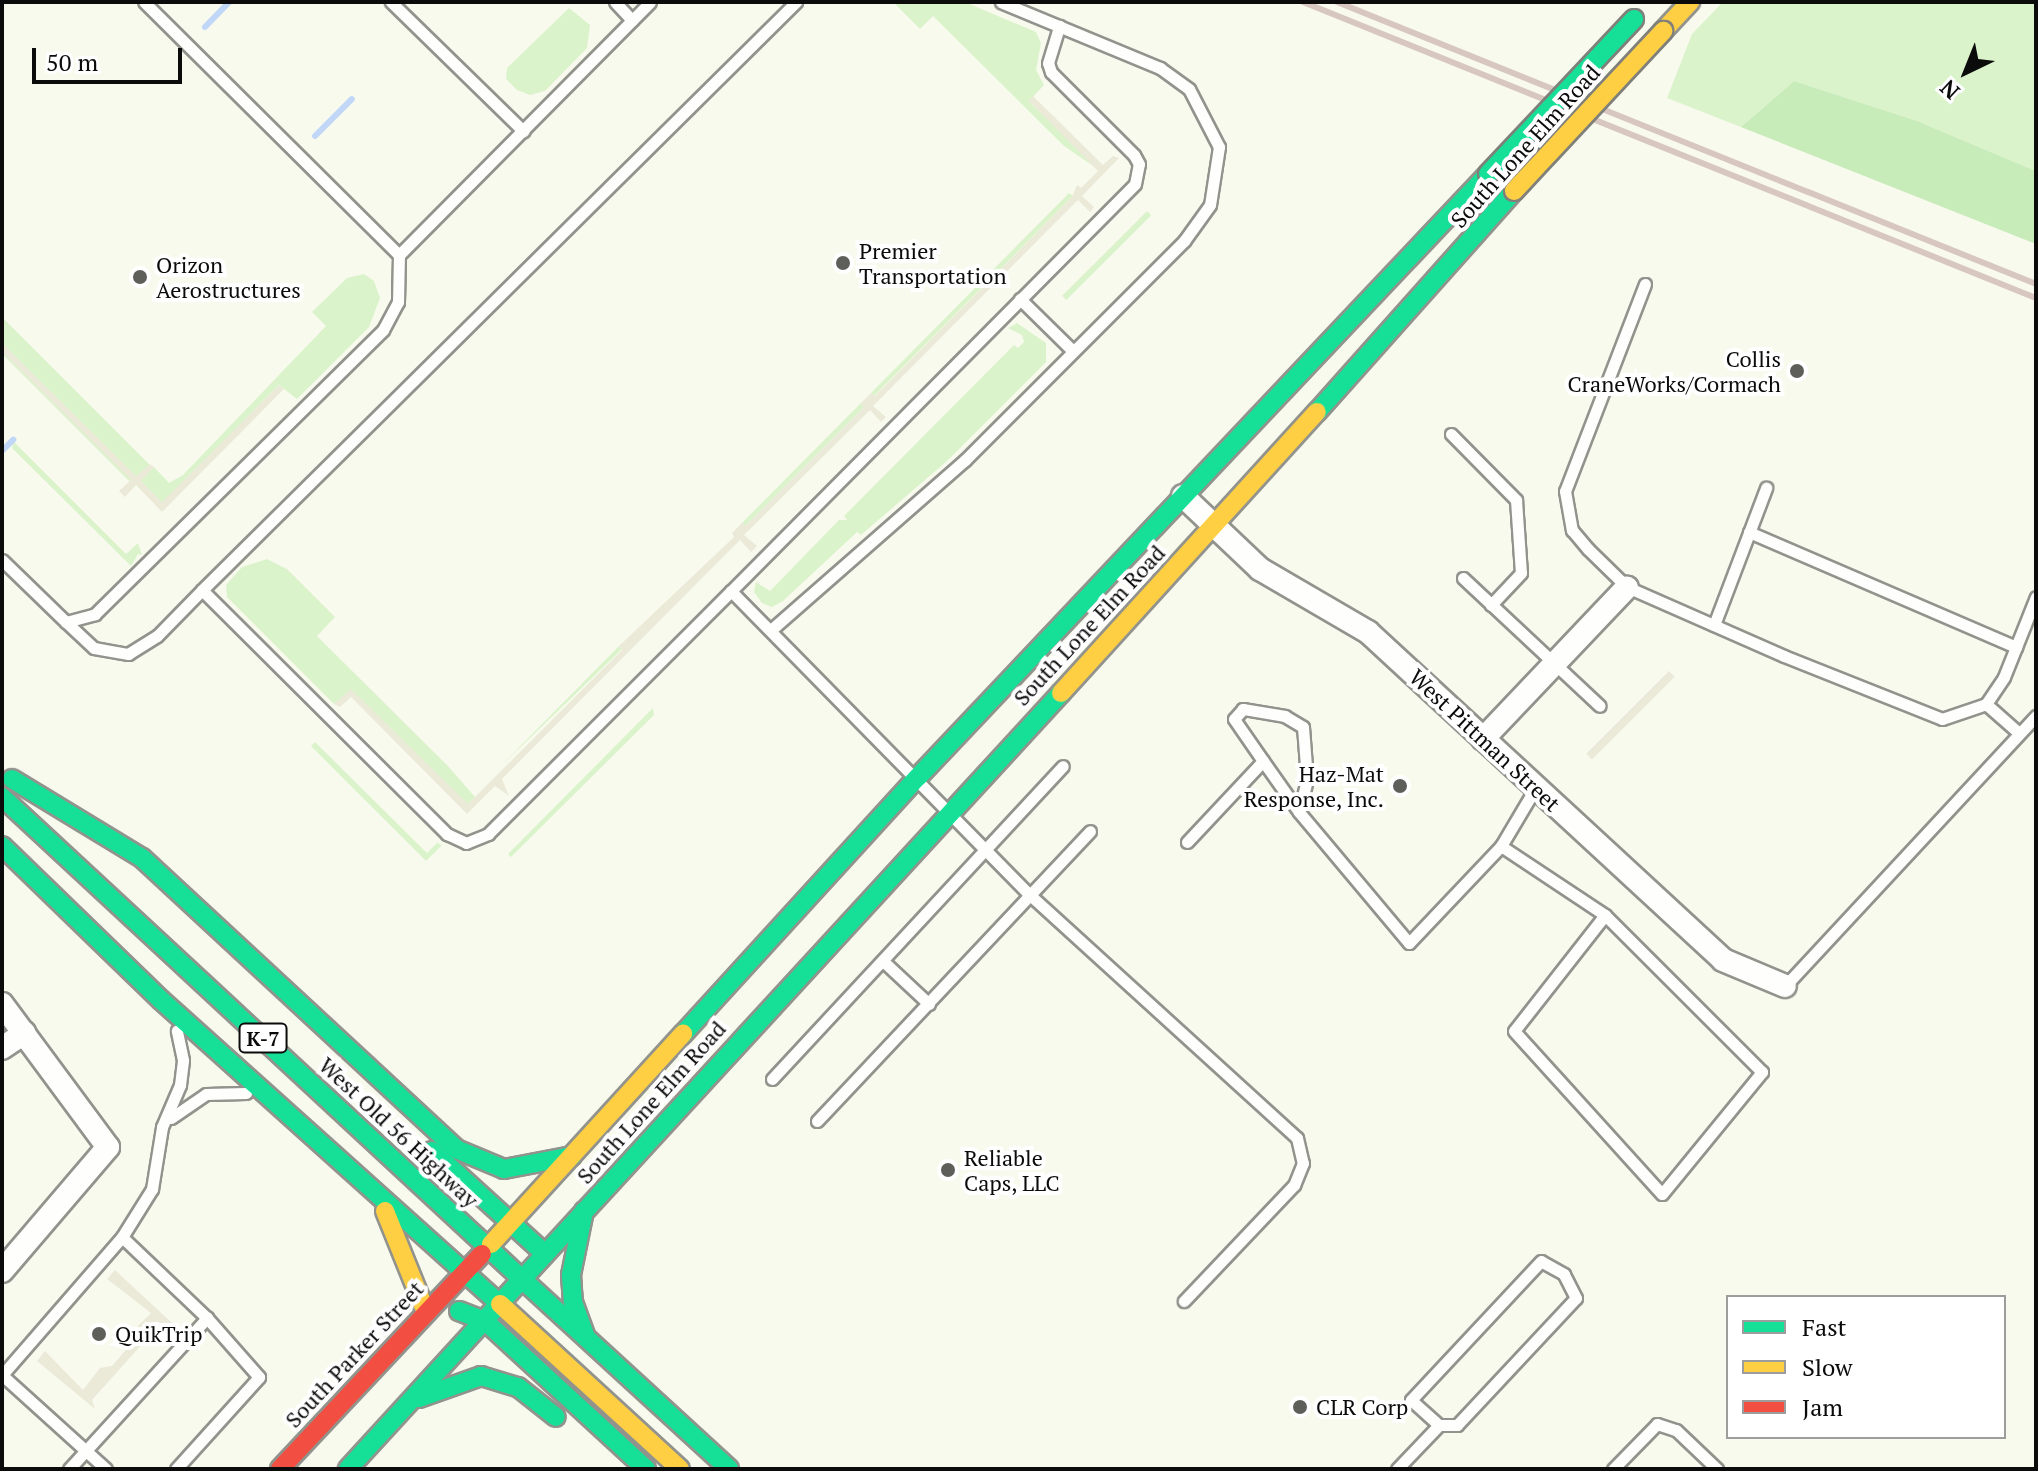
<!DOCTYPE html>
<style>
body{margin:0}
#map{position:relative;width:2038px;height:1471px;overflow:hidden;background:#f9faee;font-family:"PT Serif",serif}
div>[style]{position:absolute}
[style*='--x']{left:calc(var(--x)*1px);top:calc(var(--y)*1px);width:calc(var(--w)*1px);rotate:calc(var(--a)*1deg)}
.green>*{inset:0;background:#daf3cb;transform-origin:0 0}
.forest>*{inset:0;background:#c7ebb9}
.plaza>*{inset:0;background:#ebead9;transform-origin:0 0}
.stream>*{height:6px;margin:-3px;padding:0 3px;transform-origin:3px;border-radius:3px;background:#c0d7f8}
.roads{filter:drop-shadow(2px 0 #92938d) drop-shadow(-2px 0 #92938d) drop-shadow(0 2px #92938d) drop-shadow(0 -2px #92938d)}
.lane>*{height:11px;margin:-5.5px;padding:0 5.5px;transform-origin:5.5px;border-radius:5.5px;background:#fefefc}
.street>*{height:22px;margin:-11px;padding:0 11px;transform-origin:11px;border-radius:11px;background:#fefefc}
.fast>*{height:18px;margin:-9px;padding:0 9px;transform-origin:9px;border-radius:9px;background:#16e098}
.slow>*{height:18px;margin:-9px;padding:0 9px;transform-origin:9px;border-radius:9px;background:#ffcf43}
.jam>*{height:18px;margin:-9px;padding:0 9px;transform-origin:9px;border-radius:9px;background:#f24e42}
.rail>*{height:6px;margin:-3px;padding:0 3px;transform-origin:3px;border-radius:3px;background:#d8c7c1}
.bridges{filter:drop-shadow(2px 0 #7f807a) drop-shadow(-2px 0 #7f807a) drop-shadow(0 2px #7f807a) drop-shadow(0 -2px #7f807a)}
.fast-bridge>*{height:18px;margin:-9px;padding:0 9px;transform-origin:9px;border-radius:9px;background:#16e098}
.slow-bridge>*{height:18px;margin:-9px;padding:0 9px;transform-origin:9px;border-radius:9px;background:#ffcf43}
.dots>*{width:22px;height:22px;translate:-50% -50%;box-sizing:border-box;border:4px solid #fff;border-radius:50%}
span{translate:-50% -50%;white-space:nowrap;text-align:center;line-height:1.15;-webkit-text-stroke:8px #fff;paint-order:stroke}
.shield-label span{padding:2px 6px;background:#fff;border:2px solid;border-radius:6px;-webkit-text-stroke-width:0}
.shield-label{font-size:20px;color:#0b0b0b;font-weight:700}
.street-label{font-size:22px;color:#0b0b0b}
.poi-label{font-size:22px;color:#0b0b0b}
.left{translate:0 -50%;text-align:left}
.right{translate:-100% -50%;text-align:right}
.frame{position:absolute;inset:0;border:4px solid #0b0b0b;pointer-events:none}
.legend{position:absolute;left:1726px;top:1295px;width:280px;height:144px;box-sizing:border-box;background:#fff;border:2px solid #9d9d9d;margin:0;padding:10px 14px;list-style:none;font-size:24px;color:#0b0b0b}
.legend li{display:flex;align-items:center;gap:16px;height:40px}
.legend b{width:40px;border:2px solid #9d9d9d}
.north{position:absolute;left:1926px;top:32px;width:80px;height:80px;-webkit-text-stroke:6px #fff;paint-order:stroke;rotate:223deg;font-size:22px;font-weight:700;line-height:32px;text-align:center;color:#0b0b0b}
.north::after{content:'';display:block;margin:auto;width:28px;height:36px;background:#0b0b0b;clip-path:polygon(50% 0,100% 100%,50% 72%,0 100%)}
.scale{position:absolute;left:32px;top:48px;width:150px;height:36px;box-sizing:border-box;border:4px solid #0b0b0b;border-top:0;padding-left:10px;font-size:24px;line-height:28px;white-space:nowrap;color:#0b0b0b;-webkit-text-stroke:6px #fff;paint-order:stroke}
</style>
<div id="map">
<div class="green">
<i style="clip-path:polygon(893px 2px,965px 2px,1036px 32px,1041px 43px,1036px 70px,1044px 85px,1029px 101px,1099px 170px,1064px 146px,933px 16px,920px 29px)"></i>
<i style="clip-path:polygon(1723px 2px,2036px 2px,2036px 171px,1917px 121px,1794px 81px,1741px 127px,1667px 98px,1692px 34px)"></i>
<i style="clip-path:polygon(569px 8px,590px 25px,587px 48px,545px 91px,530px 95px,517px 90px,506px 79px,507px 68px)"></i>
<i style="clip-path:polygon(1069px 193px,1073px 196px,874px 396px,871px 393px)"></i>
<i style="left:1147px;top:211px;width:6px;height:120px;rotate:45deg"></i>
<i style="clip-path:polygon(364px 274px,374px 281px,380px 298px,369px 327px,297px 399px,279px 385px,162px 503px,140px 480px,154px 467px,169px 483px,183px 475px,326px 326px,312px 312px,347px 278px)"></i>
<i style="left:2px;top:317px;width:209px;height:26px;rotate:45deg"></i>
<i style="clip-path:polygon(1017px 323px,1046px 343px,1046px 362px,947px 461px,861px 535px,857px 532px,783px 601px,772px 607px,762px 603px,754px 592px,756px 582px,770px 591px,839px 520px,847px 520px,844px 516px,1014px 345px,1018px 348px,1024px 342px,1022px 335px,1008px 328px)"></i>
<i style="clip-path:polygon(861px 403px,864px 407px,745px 526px,742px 523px)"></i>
<i style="clip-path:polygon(14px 442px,126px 554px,138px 543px,142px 555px,138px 554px,131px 566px,12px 448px)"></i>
<i style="clip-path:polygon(267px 559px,287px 569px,335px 617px,317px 636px,448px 766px,475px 797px,467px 805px,351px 690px,334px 704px,227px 597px,226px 585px,242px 567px)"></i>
<i style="clip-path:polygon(619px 646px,622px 649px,498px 769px)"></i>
<i style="clip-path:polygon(653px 708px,654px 715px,511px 857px,508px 854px)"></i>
<i style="clip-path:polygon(315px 742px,427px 853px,437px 843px,442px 845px,426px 861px,311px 746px)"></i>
</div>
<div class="forest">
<i style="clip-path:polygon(1794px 81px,1917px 121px,2036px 171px,2036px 244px,1741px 127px)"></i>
</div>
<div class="plaza">
<i style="clip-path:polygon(1033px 96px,1103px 165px,1113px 156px,1119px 158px,1082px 196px,1094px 207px,1090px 212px,1078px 200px,873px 406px,886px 417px,881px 422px,870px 410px,744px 535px,757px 546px,751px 552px,740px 540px,502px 779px,509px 796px,495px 786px,467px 814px,351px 697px,340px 707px,334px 704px,351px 689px,468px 804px,622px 650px,619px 646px,734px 537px,732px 533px,742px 523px,746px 525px,864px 407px,861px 403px,871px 393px,875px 396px,1072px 197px,1077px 185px,1081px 188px,1098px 171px,1029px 101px)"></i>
<i style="clip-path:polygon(2px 343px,136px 476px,150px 464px,154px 467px,141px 481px,162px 502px,279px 385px,284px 389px,162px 512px,136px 485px,125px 497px,119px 491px,131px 480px,2px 352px)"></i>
<i style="left:1669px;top:671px;width:8px;height:117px;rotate:45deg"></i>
<i style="clip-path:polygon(115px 1270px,172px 1323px,167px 1328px,161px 1323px,92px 1400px,95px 1409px,37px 1361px,45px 1351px,83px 1390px,100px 1368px,112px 1366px,130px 1345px,131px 1333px,151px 1313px,107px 1279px)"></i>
</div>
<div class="stream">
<i style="--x:205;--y:27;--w:35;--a:-46"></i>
<i style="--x:315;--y:136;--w:52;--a:-45"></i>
<i style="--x:2;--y:451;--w:16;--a:-45"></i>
</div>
<div class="roads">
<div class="lane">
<i style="--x:391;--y:2;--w:185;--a:44.3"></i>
<i style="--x:615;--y:2;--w:25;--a:47"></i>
<i style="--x:399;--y:255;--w:356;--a:-45.2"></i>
<i style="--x:1645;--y:284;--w:222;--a:111.1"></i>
<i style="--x:1565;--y:491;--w:40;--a:80"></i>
<i style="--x:1572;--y:530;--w:25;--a:50"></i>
<i style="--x:1588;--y:549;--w:54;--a:44.3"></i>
<i style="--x:1627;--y:587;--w:171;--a:23.7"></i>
<i style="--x:1784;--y:656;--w:170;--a:21.7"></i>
<i style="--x:1942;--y:719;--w:46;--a:-18.8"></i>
<i style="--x:1986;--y:704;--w:44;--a:41.3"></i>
<i style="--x:1020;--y:299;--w:74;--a:44.5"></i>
<i style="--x:1451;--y:434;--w:93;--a:45.4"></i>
<i style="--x:1516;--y:500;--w:73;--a:86.1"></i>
<i style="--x:1521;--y:573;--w:44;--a:133.2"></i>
<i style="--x:1749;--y:532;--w:291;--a:23.3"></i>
<i style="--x:2;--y:560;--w:89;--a:44.1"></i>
<i style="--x:66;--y:622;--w:30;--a:-15"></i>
<i style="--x:95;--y:614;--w:404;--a:-44.6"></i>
<i style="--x:383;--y:330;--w:32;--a:-62"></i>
<i style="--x:398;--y:302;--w:47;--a:-88.8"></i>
<i style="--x:399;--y:255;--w:359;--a:-135.2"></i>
<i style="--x:1463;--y:578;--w:187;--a:43.1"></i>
<i style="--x:202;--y:590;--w:836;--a:-44.71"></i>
<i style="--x:731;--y:591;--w:573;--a:-45.21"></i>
<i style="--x:1135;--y:184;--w:20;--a:-79"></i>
<i style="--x:1139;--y:164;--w:10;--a:-119"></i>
<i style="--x:1134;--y:155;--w:117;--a:-135"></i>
<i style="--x:1051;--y:72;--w:9;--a:-108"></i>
<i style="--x:1048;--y:63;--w:39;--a:-73"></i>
<i style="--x:66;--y:622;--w:38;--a:43"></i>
<i style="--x:94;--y:648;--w:35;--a:10"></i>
<i style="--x:128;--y:654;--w:34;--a:-32"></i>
<i style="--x:157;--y:636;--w:64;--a:-45.6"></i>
<i style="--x:202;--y:590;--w:346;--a:44.9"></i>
<i style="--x:447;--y:834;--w:21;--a:25"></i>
<i style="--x:466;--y:843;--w:24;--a:-22"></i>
<i style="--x:488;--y:834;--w:344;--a:-45"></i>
<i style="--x:731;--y:591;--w:426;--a:45.5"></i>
<i style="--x:1030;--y:895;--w:361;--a:42.3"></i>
<i style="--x:1297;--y:1138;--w:26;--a:77"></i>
<i style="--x:1303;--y:1163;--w:24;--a:112"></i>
<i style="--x:1294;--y:1185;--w:160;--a:133.5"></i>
<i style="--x:1714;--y:625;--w:147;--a:-69.2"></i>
<i style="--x:772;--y:629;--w:257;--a:-41.2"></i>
<i style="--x:965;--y:460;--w:310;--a:-45"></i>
<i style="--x:1184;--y:241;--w:44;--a:-54.2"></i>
<i style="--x:1210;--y:205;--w:59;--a:-81.2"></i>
<i style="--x:1219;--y:147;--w:65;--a:-117.3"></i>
<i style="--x:1189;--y:89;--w:36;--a:-144"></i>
<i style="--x:1160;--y:68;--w:172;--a:-157.5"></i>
<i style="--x:1986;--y:704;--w:32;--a:-56"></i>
<i style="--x:2004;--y:677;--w:86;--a:-68.2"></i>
<i style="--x:1299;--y:812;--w:34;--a:-76"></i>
<i style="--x:1307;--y:779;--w:52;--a:-94.4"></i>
<i style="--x:1303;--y:727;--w:21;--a:-149"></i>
<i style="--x:1285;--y:716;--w:43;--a:-170.5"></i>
<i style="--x:1243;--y:709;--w:13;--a:132"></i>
<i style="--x:1234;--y:719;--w:51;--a:55.4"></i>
<i style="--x:1263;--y:761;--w:62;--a:54.8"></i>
<i style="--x:1299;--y:812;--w:171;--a:50"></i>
<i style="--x:1409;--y:943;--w:134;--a:-46.5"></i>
<i style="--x:1501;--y:846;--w:125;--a:33.6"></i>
<i style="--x:1605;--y:915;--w:147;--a:128.1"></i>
<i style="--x:1514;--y:1031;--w:220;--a:47.8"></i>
<i style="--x:1662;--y:1194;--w:158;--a:-50.7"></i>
<i style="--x:1762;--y:1072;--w:222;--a:-135"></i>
<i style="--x:1187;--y:842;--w:111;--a:-46.8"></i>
<i style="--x:1501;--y:846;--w:69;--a:-59.3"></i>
<i style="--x:883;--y:961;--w:63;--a:43.1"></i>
<i style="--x:1785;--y:986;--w:369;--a:-47.1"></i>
<i style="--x:772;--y:1079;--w:427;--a:-47.1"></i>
<i style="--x:171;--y:1118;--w:42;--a:-34.4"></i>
<i style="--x:206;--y:1094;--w:40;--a:-1.4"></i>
<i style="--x:817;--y:1121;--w:398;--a:-46.7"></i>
<i style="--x:2;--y:1375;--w:183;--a:-49"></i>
<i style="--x:122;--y:1237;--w:57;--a:-58"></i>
<i style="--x:152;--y:1189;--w:63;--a:-80.8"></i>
<i style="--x:162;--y:1127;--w:46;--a:-66.8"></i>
<i style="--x:180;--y:1085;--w:25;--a:-83"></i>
<i style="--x:183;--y:1060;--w:30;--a:-102"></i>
<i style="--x:2;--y:1375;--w:140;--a:42.1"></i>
<i style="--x:69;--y:1469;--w:205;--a:-47.6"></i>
<i style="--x:207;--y:1318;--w:117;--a:-136.4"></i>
<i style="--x:176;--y:1469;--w:124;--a:-47.9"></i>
<i style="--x:259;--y:1377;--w:79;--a:-131.4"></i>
<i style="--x:1397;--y:1469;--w:61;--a:-46.3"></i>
<i style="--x:1439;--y:1425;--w:18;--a:0"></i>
<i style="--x:1457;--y:1425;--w:174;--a:-46.9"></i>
<i style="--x:1576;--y:1298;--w:27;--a:-117"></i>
<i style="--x:1564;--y:1274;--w:26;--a:-151"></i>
<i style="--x:1541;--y:1261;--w:190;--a:133.1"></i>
<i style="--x:1411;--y:1400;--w:38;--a:42"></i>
<i style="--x:1613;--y:1469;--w:63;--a:-45.6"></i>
<i style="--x:1657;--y:1424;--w:20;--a:18"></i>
<i style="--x:1676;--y:1430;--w:57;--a:43.6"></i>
</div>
<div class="street">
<i style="--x:1183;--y:496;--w:106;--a:43.5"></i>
<i style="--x:1260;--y:569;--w:125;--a:30.3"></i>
<i style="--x:1368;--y:632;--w:483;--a:42.7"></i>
<i style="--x:1723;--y:960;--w:67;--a:22.8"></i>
<i style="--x:1483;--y:739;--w:209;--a:-46.5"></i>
<i style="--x:2;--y:1004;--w:178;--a:53.5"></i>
<i style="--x:108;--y:1147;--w:163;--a:130.5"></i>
<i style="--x:2;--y:1048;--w:27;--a:-34"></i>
</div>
<div class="fast">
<i style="--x:1317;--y:412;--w:296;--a:-48.3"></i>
<i style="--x:12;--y:779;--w:152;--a:31.3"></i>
<i style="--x:142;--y:858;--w:428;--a:42.8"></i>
<i style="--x:456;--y:1149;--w:52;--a:22.6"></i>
<i style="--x:504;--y:1169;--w:69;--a:-10.8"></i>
<i style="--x:2;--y:797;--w:709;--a:42.83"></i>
<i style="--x:522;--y:1279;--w:258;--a:132.5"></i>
<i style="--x:2;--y:846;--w:221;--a:44.1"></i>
<i style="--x:161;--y:1000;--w:455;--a:41.9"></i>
<i style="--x:683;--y:1034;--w:348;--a:-47.6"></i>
<i style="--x:918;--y:777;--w:830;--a:-46.61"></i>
<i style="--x:432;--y:1151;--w:153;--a:42.3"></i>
<i style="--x:584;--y:1211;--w:65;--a:101.5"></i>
<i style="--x:571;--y:1275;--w:27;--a:86"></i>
<i style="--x:573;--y:1302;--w:35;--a:70"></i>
<i style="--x:526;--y:1275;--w:791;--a:-47.41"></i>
<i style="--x:522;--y:1279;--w:281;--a:42.5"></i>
<i style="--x:459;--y:1311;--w:28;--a:21"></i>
<i style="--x:485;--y:1321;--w:219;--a:42.6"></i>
<i style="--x:419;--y:1398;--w:66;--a:-19.5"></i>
<i style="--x:481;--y:1376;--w:39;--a:17"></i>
<i style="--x:518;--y:1387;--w:48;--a:38.3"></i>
</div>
<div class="slow">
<i style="--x:1663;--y:31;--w:40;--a:-47"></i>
<i style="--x:1061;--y:693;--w:380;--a:-47.7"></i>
<i style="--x:385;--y:1211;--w:107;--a:68"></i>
<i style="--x:491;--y:1244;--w:285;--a:-47.6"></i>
<i style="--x:500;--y:1304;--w:244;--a:42.5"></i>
</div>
<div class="jam">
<i style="--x:280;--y:1469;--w:295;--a:-46.8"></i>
</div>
</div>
<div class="rail">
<i style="--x:1303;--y:2;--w:791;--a:21.99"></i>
<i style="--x:1337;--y:2;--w:754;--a:21.97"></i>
</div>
<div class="bridges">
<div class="fast-bridge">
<i style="--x:1488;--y:174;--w:213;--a:-46.7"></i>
</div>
<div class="slow-bridge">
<i style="--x:1514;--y:191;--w:219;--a:-47"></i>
</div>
</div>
<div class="dots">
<i style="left:843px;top:263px;background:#5e5f5a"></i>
<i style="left:140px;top:277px;background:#5e5f5a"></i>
<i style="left:1797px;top:371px;background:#5e5f5a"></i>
<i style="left:1400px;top:786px;background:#5e5f5a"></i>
<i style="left:948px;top:1170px;background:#5e5f5a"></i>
<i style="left:99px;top:1334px;background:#5e5f5a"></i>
<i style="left:1300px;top:1407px;background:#5e5f5a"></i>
</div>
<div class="shield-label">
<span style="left:263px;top:1038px">K-7</span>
</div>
<div class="street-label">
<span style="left:1525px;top:146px;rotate:-48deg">South Lone Elm Road</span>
<span style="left:1089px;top:625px;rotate:-47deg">South Lone Elm Road</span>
<span style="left:1485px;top:740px;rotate:43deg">West Pittman Street</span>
<span style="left:651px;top:1102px;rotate:-48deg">South Lone Elm Road</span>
<span style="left:399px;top:1132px;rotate:43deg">West Old 56 Highway</span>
<span style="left:354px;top:1354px;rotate:-47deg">South Parker Street</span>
</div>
<div class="poi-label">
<span class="left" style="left:859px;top:263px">Premier<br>Transportation</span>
<span class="left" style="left:156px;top:277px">Orizon<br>Aerostructures</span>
<span class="right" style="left:1781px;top:371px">Collis<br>CraneWorks/Cormach</span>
<span class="right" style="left:1384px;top:786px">Haz-Mat<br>Response, Inc.</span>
<span class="left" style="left:964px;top:1170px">Reliable<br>Caps, LLC</span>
<span class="left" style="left:115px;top:1334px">QuikTrip</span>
<span class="left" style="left:1316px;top:1407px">CLR Corp</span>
</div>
<div class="frame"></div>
<ul class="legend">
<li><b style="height:10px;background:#16e098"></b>Fast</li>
<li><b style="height:10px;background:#ffcf43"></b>Slow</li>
<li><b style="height:10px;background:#f24e42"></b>Jam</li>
</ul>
<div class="north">N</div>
<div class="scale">50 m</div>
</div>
